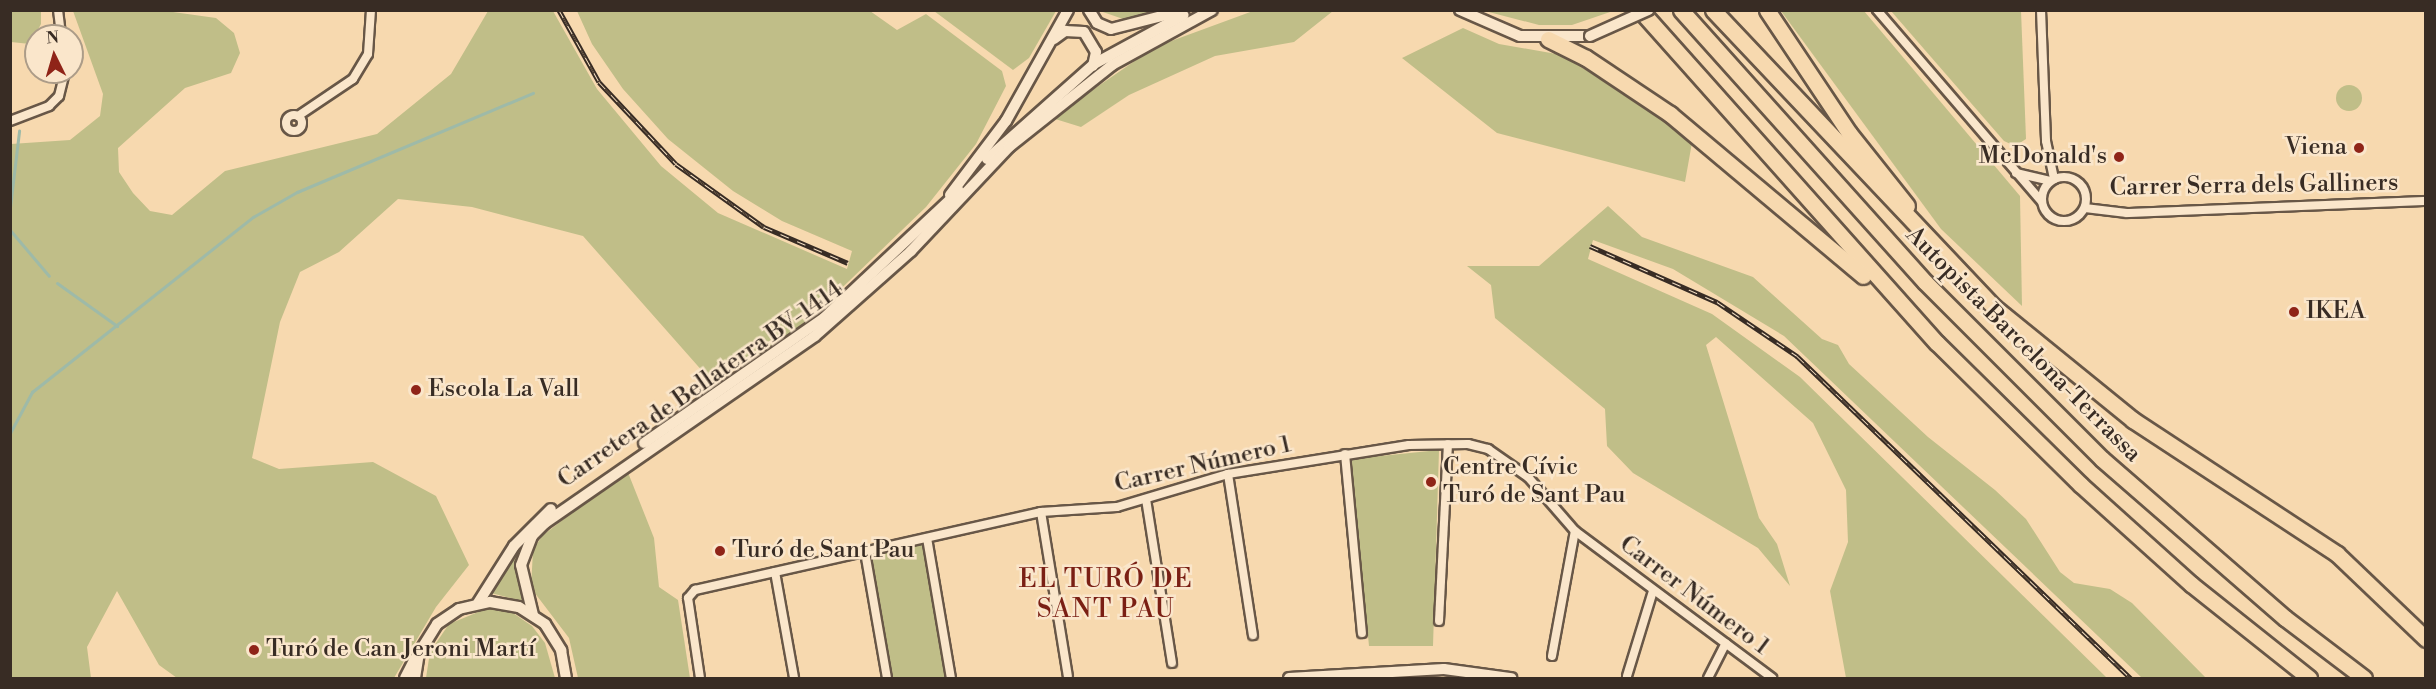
<!DOCTYPE html>
<meta charset="utf-8">
<style>
body{margin:0}
#map{position:relative;width:2436px;height:689px;overflow:hidden;background:#f7d9af;font-family:"Libre Bodoni",serif}
div>[style]{position:absolute}
[style*='--x']{left:calc(var(--x)*1px);top:calc(var(--y)*1px);width:calc(var(--w)*1px);rotate:calc(var(--a)*1deg)}
.green>*{inset:0;background:#c0be88;transform-origin:0 0}
.round{border-radius:50%}
.stream>*{height:3px;margin:-1.5px;padding:0 1.5px;transform-origin:1.5px;border-radius:1.5px;background:#9ebaa8}
.roads{filter:drop-shadow(2px 0 #685747) drop-shadow(-2px 0 #685747) drop-shadow(0 2px #685747) drop-shadow(0 -2px #685747)}
.minor>*{height:8px;margin:-4px;padding:0 4px;transform-origin:4px;border-radius:4px;background:#fae6cb}
.minor>.ring{margin:-4px;padding:0;box-sizing:content-box;background:none;border:8px solid #fae6cb;border-radius:50%}
.tertiary>*{height:10px;margin:-5px;padding:0 5px;transform-origin:5px;border-radius:5px;background:#fae6cb}
.motorway>*{height:15px;margin:-7.5px;padding:0 7.5px;transform-origin:7.5px;border-radius:7.5px;background:#f7d9af}
.rail>*{height:5px;margin-top:-2.5px;transform-origin:0;background:repeating-linear-gradient(90deg,#fae6cb 0 9px,#382c24 0 18px);box-sizing:border-box;border-block:2px solid #382c24}
.bridges{filter:drop-shadow(2px 0 #685747) drop-shadow(-2px 0 #685747) drop-shadow(0 2px #685747) drop-shadow(0 -2px #685747)}
.tertiary-bridge>*{height:10px;margin:-5px;padding:0 5px;transform-origin:5px;border-radius:5px;background:#fae6cb}
.dots>*{width:16px;height:16px;translate:-50% -50%;box-sizing:border-box;border:3px solid #fae6cb;border-radius:50%}
span{translate:-50% -50%;white-space:nowrap;text-align:center;line-height:1.15;-webkit-text-stroke:5px #fae6cb;paint-order:stroke}
.poi-label{font-size:24px;color:#382c24}
.right{translate:-100% -50%;text-align:right}
.left{translate:0 -50%;text-align:left}
.street-label{font-size:24px;color:#382c24}
.neighbourhood-label{font-size:26px;color:#7a1f14;letter-spacing:1.5px}
.frame{position:absolute;inset:0;border:12px solid #382c24;pointer-events:none}
.north{position:absolute;left:24px;top:24px;width:60px;height:60px;box-sizing:border-box;background:#fae6cb;border:2px solid #ac9c88;border-radius:50%;rotate:355deg;font-size:16px;font-weight:700;line-height:24px;text-align:center;color:#382c24}
.north::after{content:'';display:block;margin:auto;width:21px;height:27px;background:#8f2418;clip-path:polygon(50% 0,100% 100%,50% 72%,0 100%)}
</style>
<div id="map">
<div class="green">
<i style="clip-path:polygon(1616px 10px,1572px 25px,1539px 25px,1485px 11px)"></i>
<i style="clip-path:polygon(10px 11px,41px 11px,41px 24px,30px 44px,11px 42px)"></i>
<i style="clip-path:polygon(73px 11px,166px 11px,216px 18px,234px 33px,240px 53px,231px 73px,185px 88px,118px 148px,119px 172px,133px 193px,150px 211px,172px 215px,225px 171px,377px 134px,451px 74px,488px 11px,553px 11px,597px 89px,661px 166px,718px 213px,847px 269px,852px 251px,782px 221px,733px 191px,668px 139px,623px 89px,592px 44px,577px 11px,870px 11px,897px 30px,926px 14px,1002px 71px,1006px 86px,976px 144px,926px 207px,796px 332px,712px 382px,583px 236px,472px 207px,398px 199px,339px 252px,300px 272px,280px 322px,252px 458px,279px 469px,373px 462px,436px 496px,469px 565px,436px 607px,394px 678px,177px 678px,159px 665px,117px 591px,87px 647px,91px 678px,11px 678px,11px 144px,70px 140px,100px 116px,103px 94px)"></i>
<i style="clip-path:polygon(934px 11px,1056px 11px,1029px 58px,1013px 70px)"></i>
<i style="clip-path:polygon(1100px 11px,1158px 11px,1126px 20px)"></i>
<i style="clip-path:polygon(1253px 11px,1333px 11px,1294px 42px,1215px 56px,1129px 95px,1081px 127px,1052px 118px,1155px 47px)"></i>
<i style="clip-path:polygon(1781px 11px,1864px 11px,2020px 196px,2022px 306px,1941px 229px)"></i>
<i style="clip-path:polygon(1891px 11px,2021px 11px,2026px 139px,2015px 146px,2004px 141px)"></i>
<i style="clip-path:polygon(1463px 28px,1499px 44px,1562px 55px,1693px 137px,1685px 182px,1497px 133px,1402px 58px)"></i>
<i class="round" style="left:2336px;top:85px;width:26px;height:26px"></i>
<i style="clip-path:polygon(1608px 206px,1642px 237px,1753px 277px,1822px 339px,1838px 345px,1849px 364px,1928px 437px,1995px 490px,2026px 519px,2060px 572px,2074px 583px,2110px 589px,2132px 603px,2206px 678px,2142px 678px,1784px 336px,1673px 269px,1593px 240px,1588px 259px,1712px 314px,1800px 377px,2107px 678px,1846px 678px,1830px 591px,1848px 542px,1846px 490px,1813px 423px,1716px 337px,1706px 345px,1759px 518px,1777px 544px,1790px 586px,1758px 548px,1633px 473px,1607px 446px,1605px 409px,1495px 318px,1491px 285px,1467px 266px,1539px 266px)"></i>
<i style="clip-path:polygon(1439px 450px,1433px 646px,1369px 646px,1351px 459px)"></i>
<i style="clip-path:polygon(627px 470px,654px 538px,659px 587px,678px 600px,690px 678px,578px 678px,569px 638px,531px 588px,533px 550px,542px 536px)"></i>
<i style="clip-path:polygon(522px 544px,516px 574px,525px 602px,491px 593px)"></i>
<i style="left:923px;top:544px;width:136px;height:53px;rotate:80deg"></i>
<i style="clip-path:polygon(488px 608px,513px 613px,532px 626px,545px 643px,555px 678px,426px 678px,430px 652px,449px 624px)"></i>
</div>
<div class="stream">
<i style="--x:10;--y:207;--w:77;--a:-83.2"></i>
<i style="--x:10;--y:230;--w:60;--a:49.7"></i>
<i style="--x:57;--y:283;--w:74;--a:35.6"></i>
<i style="--x:10;--y:433;--w:47;--a:-61.8"></i>
<i style="--x:32;--y:392;--w:282;--a:-38.4"></i>
<i style="--x:253;--y:217;--w:51;--a:-29.6"></i>
<i style="--x:297;--y:192;--w:256;--a:-22.8"></i>
</div>
<div class="roads">
<div class="minor">
<i style="--x:58;--y:10;--w:26;--a:83"></i>
<i style="--x:1877;--y:10;--w:252;--a:49.3"></i>
<i style="--x:2041;--y:10;--w:131;--a:87.8"></i>
<i style="--x:2046;--y:141;--w:39;--a:78"></i>
<i class="ring" style="left:286px;top:115px;width:8px;height:8px"></i>
<i style="--x:298;--y:116;--w:66;--a:-33.9"></i>
<i style="--x:353;--y:79;--w:29;--a:-59"></i>
<i style="--x:368;--y:54;--w:44;--a:-86.1"></i>
<i style="--x:10;--y:121;--w:42;--a:-21"></i>
<i style="--x:49;--y:106;--w:14;--a:-45"></i>
<i style="--x:59;--y:96;--w:25;--a:-76"></i>
<i style="--x:2016;--y:173;--w:35;--a:13"></i>
<i class="ring" style="left:2042px;top:177px;width:36px;height:36px"></i>
<i style="--x:2085;--y:208;--w:42;--a:6.8"></i>
<i style="--x:2127;--y:213;--w:299;--a:-2.3"></i>
<i style="--x:1345;--y:454;--w:180;--a:84.6"></i>
<i style="--x:1228;--y:474;--w:163;--a:81.2"></i>
<i style="--x:1146;--y:499;--w:166;--a:81"></i>
<i style="--x:1041;--y:512;--w:166;--a:80.7"></i>
<i style="--x:927;--y:538;--w:142;--a:80.3"></i>
<i style="--x:865;--y:552;--w:128;--a:80.1"></i>
<i style="--x:775;--y:572;--w:108;--a:79.8"></i>
<i style="--x:1439;--y:621;--w:177;--a:-87.1"></i>
<i style="--x:1552;--y:656;--w:127;--a:-79.6"></i>
<i style="--x:1627;--y:676;--w:89;--a:-73"></i>
<i style="--x:700;--y:678;--w:81;--a:-98.5"></i>
<i style="--x:688;--y:598;--w:11;--a:-49"></i>
<i style="--x:695;--y:590;--w:355;--a:-12.7"></i>
<i style="--x:1041;--y:512;--w:76;--a:-3.8"></i>
<i style="--x:1117;--y:507;--w:116;--a:-16.6"></i>
<i style="--x:1228;--y:474;--w:183;--a:-9.1"></i>
<i style="--x:1409;--y:445;--w:59;--a:-1"></i>
<i style="--x:1468;--y:444;--w:21;--a:14"></i>
<i style="--x:1488;--y:449;--w:49;--a:35"></i>
<i style="--x:1528;--y:477;--w:72;--a:49"></i>
<i style="--x:1575;--y:531;--w:246;--a:36.7"></i>
<i style="--x:1708;--y:678;--w:39;--a:-63"></i>
</div>
<div class="tertiary">
<i style="--x:1089;--y:10;--w:15;--a:58"></i>
<i style="--x:1097;--y:23;--w:15;--a:23"></i>
<i style="--x:1111;--y:29;--w:72;--a:-14.4"></i>
<i style="--x:1460;--y:10;--w:65;--a:23.4"></i>
<i style="--x:1520;--y:36;--w:70;--a:0"></i>
<i style="--x:1054;--y:39;--w:14;--a:-36"></i>
<i style="--x:1065;--y:31;--w:19;--a:3"></i>
<i style="--x:1084;--y:32;--w:23;--a:59"></i>
<i style="--x:1096;--y:52;--w:14;--a:102"></i>
<i style="--x:987;--y:159;--w:143;--a:-41.6"></i>
<i style="--x:1094;--y:64;--w:102;--a:-28.6"></i>
<i style="--x:950;--y:195;--w:93;--a:-52.9"></i>
<i style="--x:1006;--y:121;--w:127;--a:-60.8"></i>
<i style="--x:644;--y:443;--w:221;--a:-34.8"></i>
<i style="--x:825;--y:317;--w:184;--a:-43.2"></i>
<i style="--x:478;--y:603;--w:67;--a:-57.7"></i>
<i style="--x:514;--y:546;--w:52;--a:-45"></i>
<i style="--x:533;--y:615;--w:51;--a:-103.5"></i>
<i style="--x:521;--y:565;--w:31;--a:-69"></i>
<i style="--x:532;--y:536;--w:18;--a:-45"></i>
<i style="--x:545;--y:523;--w:328;--a:-34.7"></i>
<i style="--x:815;--y:336;--w:128;--a:-41.5"></i>
<i style="--x:911;--y:251;--w:143;--a:-46.7"></i>
<i style="--x:1009;--y:147;--w:132;--a:-38.5"></i>
<i style="--x:1112;--y:65;--w:114;--a:-28.8"></i>
<i style="--x:405;--y:678;--w:22;--a:-63"></i>
<i style="--x:415;--y:678;--w:25;--a:-81"></i>
<i style="--x:419;--y:653;--w:34;--a:-58"></i>
<i style="--x:437;--y:624;--w:27;--a:-34"></i>
<i style="--x:459;--y:609;--w:32;--a:-13"></i>
<i style="--x:490;--y:602;--w:29;--a:10"></i>
<i style="--x:519;--y:607;--w:31;--a:33"></i>
<i style="--x:545;--y:624;--w:31;--a:58"></i>
<i style="--x:561;--y:650;--w:28;--a:80"></i>
<i style="--x:1289;--y:678;--w:155;--a:-3.3"></i>
<i style="--x:1444;--y:669;--w:68;--a:7.7"></i>
</div>
<div class="motorway">
<i style="--x:1640;--y:10;--w:446;--a:48.3"></i>
<i style="--x:1937;--y:343;--w:202;--a:44.6"></i>
<i style="--x:2081;--y:485;--w:148;--a:42"></i>
<i style="--x:2191;--y:584;--w:151;--a:38.5"></i>
<i style="--x:1681;--y:10;--w:365;--a:48.1"></i>
<i style="--x:1925;--y:282;--w:250;--a:45"></i>
<i style="--x:2102;--y:459;--w:242;--a:41"></i>
<i style="--x:2285;--y:618;--w:99;--a:37.2"></i>
<i style="--x:1713;--y:10;--w:409;--a:46.6"></i>
<i style="--x:1994;--y:307;--w:179;--a:39.1"></i>
<i style="--x:2133;--y:420;--w:244;--a:33.3"></i>
<i style="--x:2337;--y:554;--w:123;--a:43.7"></i>
<i style="--x:1767;--y:10;--w:148;--a:56.3"></i>
<i style="--x:1849;--y:133;--w:93;--a:51.5"></i>
<i style="--x:1548;--y:39;--w:42;--a:26.6"></i>
<i style="--x:1586;--y:58;--w:101;--a:33.7"></i>
<i style="--x:1670;--y:114;--w:252;--a:40"></i>
</div>
</div>
<div class="rail">
<i style="--x:559;--y:10;--w:82;--a:60.9"></i>
<i style="--x:599;--y:82;--w:112;--a:46.8"></i>
<i style="--x:676;--y:164;--w:108;--a:35.6"></i>
<i style="--x:764;--y:227;--w:91;--a:23.2"></i>
<i style="--x:1590;--y:246;--w:139;--a:23.8"></i>
<i style="--x:1717;--y:302;--w:97;--a:34"></i>
<i style="--x:1797;--y:356;--w:464;--a:44"></i>
</div>
<div class="bridges">
<div class="tertiary-bridge">
<i style="--x:1590;--y:36;--w:64;--a:-24.1"></i>
</div>
</div>
<div class="dots">
<i style="left:2359px;top:148px;background:#8f2418"></i>
<i style="left:2119px;top:157px;background:#8f2418"></i>
<i style="left:2294px;top:312px;background:#8f2418"></i>
<i style="left:416px;top:390px;background:#8f2418"></i>
<i style="left:1431px;top:482px;background:#8f2418"></i>
<i style="left:720px;top:551px;background:#8f2418"></i>
<i style="left:254px;top:650px;background:#8f2418"></i>
</div>
<div class="poi-label">
<span class="right" style="left:2347px;top:148px">Viena</span>
<span class="right" style="left:2107px;top:157px">McDonald's</span>
<span class="left" style="left:2306px;top:312px">IKEA</span>
<span class="left" style="left:428px;top:390px">Escola La Vall</span>
<span class="left" style="left:1443px;top:482px">Centre Cívic<br>Turó de Sant Pau</span>
<span class="left" style="left:732px;top:551px">Turó de Sant Pau</span>
<span class="left" style="left:266px;top:650px">Turó de Can Jeroni Martí</span>
</div>
<div class="street-label">
<span style="left:2254px;top:186px;rotate:-1deg">Carrer Serra dels Galliners</span>
<span style="left:2023px;top:345px;rotate:45deg">Autopista Barcelona-Terrassa</span>
<span style="left:701px;top:385px;rotate:-35deg">Carretera de Bellaterra BV-1414</span>
<span style="left:1203px;top:465px;rotate:-13deg">Carrer Número 1</span>
<span style="left:1694px;top:596px;rotate:37deg">Carrer Número 1</span>
</div>
<div class="neighbourhood-label">
<span style="left:1106px;top:595px">EL TURÓ DE<br>SANT PAU</span>
</div>
<div class="frame"></div>
<div class="north">N</div>
</div>
